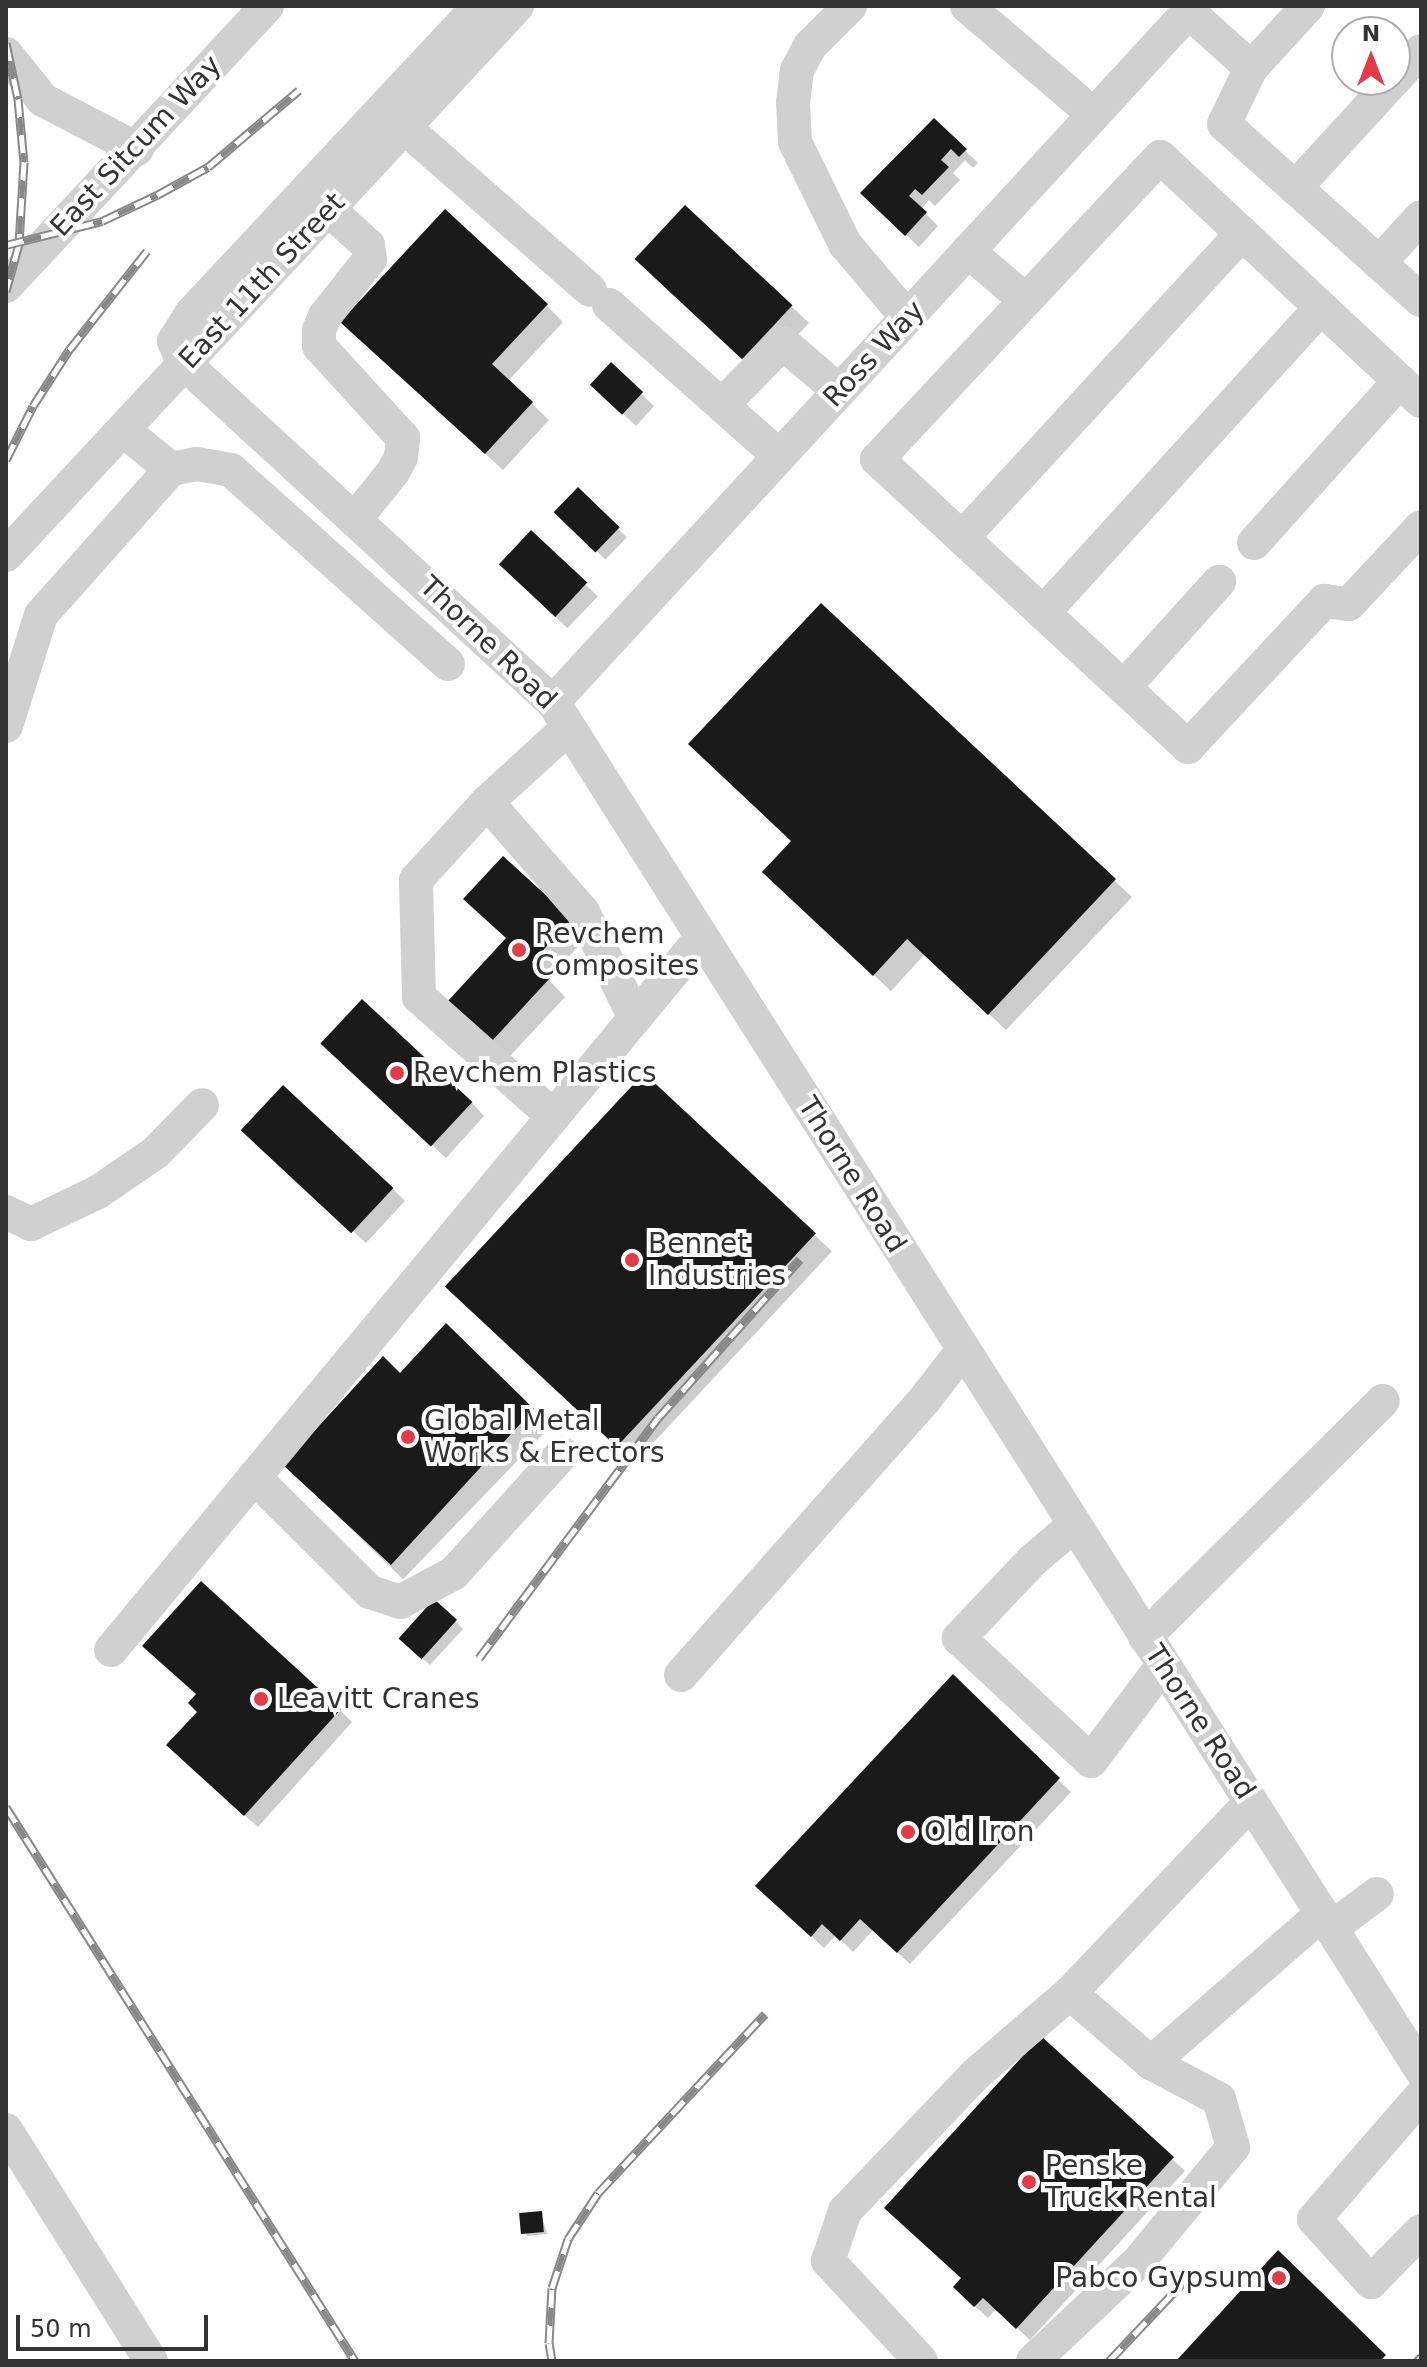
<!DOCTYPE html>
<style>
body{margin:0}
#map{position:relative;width:1427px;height:2367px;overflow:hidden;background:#fff;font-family:"DejaVu Sans",sans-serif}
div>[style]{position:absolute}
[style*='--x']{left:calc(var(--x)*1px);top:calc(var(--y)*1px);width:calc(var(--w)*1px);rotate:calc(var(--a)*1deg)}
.shadow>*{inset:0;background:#0003;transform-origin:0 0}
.building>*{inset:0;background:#1a1a1a;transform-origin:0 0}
.minor>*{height:34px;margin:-17px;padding:0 17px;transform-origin:17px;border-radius:17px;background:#d0d0d0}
.rail>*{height:9px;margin-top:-4.5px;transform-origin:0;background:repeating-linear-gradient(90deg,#fff 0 18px,#888 0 36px);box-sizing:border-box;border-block:2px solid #888}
.dots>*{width:22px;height:22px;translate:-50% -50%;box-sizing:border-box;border:4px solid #fff;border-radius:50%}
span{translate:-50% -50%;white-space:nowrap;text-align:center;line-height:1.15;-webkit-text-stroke:8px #fff;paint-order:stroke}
.street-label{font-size:28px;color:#333}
.poi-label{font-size:28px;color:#333}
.left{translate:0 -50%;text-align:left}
.right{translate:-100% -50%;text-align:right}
.frame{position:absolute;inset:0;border:8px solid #333;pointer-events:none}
.north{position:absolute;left:1331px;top:16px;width:80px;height:80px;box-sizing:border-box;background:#fff;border:2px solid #adadad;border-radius:50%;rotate:0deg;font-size:22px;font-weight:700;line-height:32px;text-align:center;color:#333}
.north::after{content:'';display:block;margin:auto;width:28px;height:36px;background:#e33c49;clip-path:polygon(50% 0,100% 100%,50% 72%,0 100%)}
.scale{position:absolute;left:16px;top:2315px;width:192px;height:36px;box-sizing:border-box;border:4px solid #333;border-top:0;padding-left:10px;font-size:24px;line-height:28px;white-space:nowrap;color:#333;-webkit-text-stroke:6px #fff;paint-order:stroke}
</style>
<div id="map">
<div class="shadow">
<i style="clip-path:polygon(934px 121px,978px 163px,973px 168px,965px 160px,953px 173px,960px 180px,935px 206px,929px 200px,921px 209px,938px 226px,919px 247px,875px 206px)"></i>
<i style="clip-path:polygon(686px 208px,809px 323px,761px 374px,655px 276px)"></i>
<i style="clip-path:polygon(546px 305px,563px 322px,508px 381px,549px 420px,503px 470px,360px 339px)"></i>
<i style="clip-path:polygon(611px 365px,654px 406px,636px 426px,605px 397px)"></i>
<i style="left:578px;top:490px;width:68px;height:31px;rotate:44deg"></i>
<i style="left:531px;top:532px;width:93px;height:44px;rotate:44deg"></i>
<i style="clip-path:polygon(821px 606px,1132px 897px,1006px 1030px,925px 954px,891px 991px,782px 889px,794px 841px)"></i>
<i style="clip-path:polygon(503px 858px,587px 937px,548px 979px,565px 997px,509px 1057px,467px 1018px,508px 939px)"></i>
<i style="clip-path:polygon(336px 1056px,472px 1103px,484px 1116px,446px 1158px)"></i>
<i style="left:644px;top:1076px;width:257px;height:290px;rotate:43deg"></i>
<i style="clip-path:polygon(256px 1142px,392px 1188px,405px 1201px,366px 1243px)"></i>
<i style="left:446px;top:1326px;width:145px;height:212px;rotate:44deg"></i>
<i style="clip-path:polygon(455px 1621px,463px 1629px,430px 1665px,409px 1646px)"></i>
<i style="clip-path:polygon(953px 1677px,1071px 1792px,910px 1964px,873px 1930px,853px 1952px,836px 1935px,824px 1948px,771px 1898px)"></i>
<i style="clip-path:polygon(198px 1695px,340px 1710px,352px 1722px,258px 1827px,181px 1758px,199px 1712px)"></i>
<i style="clip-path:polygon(1172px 2159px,1185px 2171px,1030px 2340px,996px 2309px,988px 2318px,968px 2300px,963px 2279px)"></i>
<i style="clip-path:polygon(541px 2213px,547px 2234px,527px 2236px,524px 2233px)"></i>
</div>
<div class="building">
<i style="clip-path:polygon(934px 118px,967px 149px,959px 157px,951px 149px,941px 160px,949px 167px,922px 195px,915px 189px,909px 196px,927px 212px,905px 236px,860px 193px)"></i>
<i style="left:685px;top:205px;width:147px;height:74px;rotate:43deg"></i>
<i style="clip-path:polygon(445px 209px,548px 304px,492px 364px,533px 402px,485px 454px,340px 322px)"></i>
<i style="left:611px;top:362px;width:44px;height:31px;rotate:43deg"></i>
<i style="left:578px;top:487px;width:58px;height:35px;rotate:44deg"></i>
<i style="left:531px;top:530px;width:77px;height:47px;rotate:43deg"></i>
<i style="clip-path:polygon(821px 603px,1116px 879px,988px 1015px,907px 939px,873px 976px,762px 872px,791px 841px,688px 744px)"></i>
<i style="clip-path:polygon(503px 856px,572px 919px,532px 962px,550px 978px,491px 1042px,447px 1002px,506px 938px,463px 899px)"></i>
<i style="left:362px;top:999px;width:151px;height:61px;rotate:43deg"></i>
<i style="left:644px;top:1073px;width:235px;height:292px;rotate:43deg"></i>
<i style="left:283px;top:1085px;width:151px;height:62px;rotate:43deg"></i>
<i style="clip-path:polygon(446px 1323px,534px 1409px,391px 1565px,283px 1465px,383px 1356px,400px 1373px)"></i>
<i style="clip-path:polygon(201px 1581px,341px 1709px,244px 1816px,166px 1745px,197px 1712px,188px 1703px,196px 1694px,142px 1646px)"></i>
<i style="left:434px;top:1599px;width:31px;height:53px;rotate:42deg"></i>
<i style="clip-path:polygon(953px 1674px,1060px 1778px,897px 1953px,860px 1919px,840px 1941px,822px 1924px,811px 1937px,755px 1886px)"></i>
<i style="clip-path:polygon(1041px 2036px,1174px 2157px,1016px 2329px,983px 2298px,974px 2307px,953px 2287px,961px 2278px,884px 2208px)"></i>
<i style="left:542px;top:2211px;width:21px;height:23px;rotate:85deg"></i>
<i style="clip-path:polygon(1278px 2250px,1386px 2355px,1380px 2361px,1176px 2361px)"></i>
</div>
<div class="minor">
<i style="--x:479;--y:6;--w:422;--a:133.1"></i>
<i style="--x:191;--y:314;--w:32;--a:122"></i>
<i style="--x:174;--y:341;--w:15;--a:67"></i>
<i style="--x:180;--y:355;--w:10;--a:61"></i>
<i style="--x:185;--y:364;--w:500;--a:42.6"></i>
<i style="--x:553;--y:702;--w:1620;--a:57.6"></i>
<i style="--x:850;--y:6;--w:57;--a:135"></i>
<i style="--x:810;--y:46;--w:27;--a:118"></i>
<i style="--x:797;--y:70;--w:32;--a:97"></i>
<i style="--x:793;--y:102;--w:40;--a:87.1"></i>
<i style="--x:795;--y:142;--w:114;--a:63.9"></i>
<i style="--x:845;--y:244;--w:96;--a:49.7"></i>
<i style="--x:967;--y:6;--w:167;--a:40.6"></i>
<i style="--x:1308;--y:6;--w:84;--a:132.6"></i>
<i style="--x:1251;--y:68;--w:62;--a:115.7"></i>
<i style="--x:1224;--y:124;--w:264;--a:41.8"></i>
<i style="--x:1189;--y:12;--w:84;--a:42.1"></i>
<i style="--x:6;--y:54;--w:59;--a:51.2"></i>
<i style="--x:43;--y:100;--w:106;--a:27.5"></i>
<i style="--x:1395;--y:79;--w:38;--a:-47"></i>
<i style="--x:404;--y:127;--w:247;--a:41.2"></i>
<i style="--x:1295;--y:188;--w:147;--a:-47.5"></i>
<i style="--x:328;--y:209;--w:54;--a:42"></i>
<i style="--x:368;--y:245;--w:14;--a:82"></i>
<i style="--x:370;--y:259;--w:73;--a:128.3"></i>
<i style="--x:325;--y:316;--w:15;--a:113"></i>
<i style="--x:319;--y:330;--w:16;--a:90"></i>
<i style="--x:319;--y:346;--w:125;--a:47.6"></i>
<i style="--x:403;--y:438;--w:19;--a:96"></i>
<i style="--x:401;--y:457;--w:17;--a:118"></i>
<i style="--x:393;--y:472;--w:59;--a:128.8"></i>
<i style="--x:968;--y:251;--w:75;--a:40.7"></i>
<i style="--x:1379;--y:263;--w:62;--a:-47.6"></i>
<i style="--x:6;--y:286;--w:383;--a:-47"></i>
<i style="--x:609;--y:305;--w:227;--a:41.6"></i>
<i style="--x:1421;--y:401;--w:357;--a:-136.9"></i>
<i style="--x:1160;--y:157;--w:414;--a:133.1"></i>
<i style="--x:877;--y:459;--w:424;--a:42.8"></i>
<i style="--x:1188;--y:747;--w:200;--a:-47"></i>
<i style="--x:1324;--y:601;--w:25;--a:7"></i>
<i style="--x:1349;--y:604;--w:105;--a:-46.9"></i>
<i style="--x:722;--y:405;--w:87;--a:-45.5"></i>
<i style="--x:783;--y:343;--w:74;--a:40.6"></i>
<i style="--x:171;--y:469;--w:26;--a:-11"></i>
<i style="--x:197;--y:464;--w:35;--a:10"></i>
<i style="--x:231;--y:470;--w:291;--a:41.8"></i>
<i style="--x:962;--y:538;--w:414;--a:-47.4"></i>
<i style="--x:1254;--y:543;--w:218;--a:-48"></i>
<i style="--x:6;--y:555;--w:750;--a:-47.05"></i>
<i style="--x:1043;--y:613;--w:413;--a:-47.7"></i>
<i style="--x:1124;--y:687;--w:142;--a:-47.9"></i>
<i style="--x:553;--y:702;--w:946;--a:-47.36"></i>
<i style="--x:6;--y:726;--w:116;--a:-72.5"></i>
<i style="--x:41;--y:615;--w:195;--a:-48.3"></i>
<i style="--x:171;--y:469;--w:60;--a:-141"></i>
<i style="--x:487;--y:802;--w:111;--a:-42.4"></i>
<i style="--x:552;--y:1115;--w:178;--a:-138.4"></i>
<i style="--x:419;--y:997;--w:117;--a:-91.5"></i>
<i style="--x:416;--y:880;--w:105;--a:-47.7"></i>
<i style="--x:487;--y:802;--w:146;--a:48.9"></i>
<i style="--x:583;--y:912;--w:118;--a:63.9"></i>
<i style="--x:6;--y:1212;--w:28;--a:26"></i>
<i style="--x:31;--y:1224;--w:74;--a:-25.5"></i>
<i style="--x:98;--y:1192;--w:69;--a:-34.4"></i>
<i style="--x:155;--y:1153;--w:67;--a:-45.6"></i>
<i style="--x:254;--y:1477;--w:163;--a:44.8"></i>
<i style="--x:370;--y:1592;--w:32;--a:18"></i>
<i style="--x:400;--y:1602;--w:61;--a:-28.2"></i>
<i style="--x:454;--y:1573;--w:161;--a:-47.8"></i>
<i style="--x:1074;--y:1525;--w:54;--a:139.5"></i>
<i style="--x:1033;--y:1560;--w:108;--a:133.5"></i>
<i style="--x:959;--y:1638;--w:180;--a:43"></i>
<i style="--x:1091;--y:1761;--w:120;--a:-53.1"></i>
<i style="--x:1145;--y:1637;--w:335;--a:-44.8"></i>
<i style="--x:111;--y:1650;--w:926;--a:-50.34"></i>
<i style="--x:681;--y:1675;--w:368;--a:-48.5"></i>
<i style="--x:925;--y:1399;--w:62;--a:-52.2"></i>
<i style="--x:1331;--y:1928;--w:57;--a:-36.5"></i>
<i style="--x:1151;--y:2063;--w:227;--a:-41.1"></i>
<i style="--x:1421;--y:2096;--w:163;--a:131"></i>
<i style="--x:1314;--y:2219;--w:85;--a:47.9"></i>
<i style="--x:1371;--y:2282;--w:71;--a:-45.6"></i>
<i style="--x:6;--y:2130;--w:273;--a:57.9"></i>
<i style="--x:921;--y:2361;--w:137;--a:-132.9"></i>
<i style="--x:828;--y:2261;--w:53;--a:-71.2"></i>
<i style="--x:845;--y:2211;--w:190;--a:-46.3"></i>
<i style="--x:976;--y:2074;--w:124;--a:-40.8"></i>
<i style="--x:1070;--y:1993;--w:263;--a:-46.5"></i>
<i style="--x:1033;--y:2361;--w:144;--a:-43.3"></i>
<i style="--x:1138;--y:2262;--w:149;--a:-50.4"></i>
<i style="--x:1233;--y:2147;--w:50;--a:-106.3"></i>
<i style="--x:1219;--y:2099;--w:77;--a:-152.1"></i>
<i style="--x:1151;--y:2063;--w:107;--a:-139.2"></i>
</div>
<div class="rail">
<i style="--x:6;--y:43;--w:57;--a:77.9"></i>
<i style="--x:18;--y:99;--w:63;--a:84.6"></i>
<i style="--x:24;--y:162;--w:82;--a:93.5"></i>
<i style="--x:19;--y:244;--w:49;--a:105.5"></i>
<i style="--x:6;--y:245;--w:99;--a:-14"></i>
<i style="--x:102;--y:221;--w:61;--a:-25.3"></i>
<i style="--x:157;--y:195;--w:58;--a:-28.8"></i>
<i style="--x:208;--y:167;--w:119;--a:-40.2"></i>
<i style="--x:6;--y:460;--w:60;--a:-63.4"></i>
<i style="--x:33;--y:406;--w:67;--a:-57.3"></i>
<i style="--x:69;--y:350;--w:126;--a:-51.8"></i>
<i style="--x:479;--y:1658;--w:299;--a:-53.3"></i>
<i style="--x:658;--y:1418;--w:213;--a:-48.2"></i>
<i style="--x:6;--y:1807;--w:655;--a:57.79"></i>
<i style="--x:552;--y:2361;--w:18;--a:-99"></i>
<i style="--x:549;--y:2343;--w:55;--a:-86.9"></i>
<i style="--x:552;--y:2288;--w:52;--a:-71.9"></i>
<i style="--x:568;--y:2239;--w:55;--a:-56.9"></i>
<i style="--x:598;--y:2193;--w:245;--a:-47"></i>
<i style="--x:1109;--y:2361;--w:117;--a:-46.7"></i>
<i style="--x:1417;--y:2361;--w:6;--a:-45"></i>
</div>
<div class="dots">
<i style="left:519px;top:950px;background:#e33c49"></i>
<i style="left:397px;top:1073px;background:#e33c49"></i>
<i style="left:632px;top:1260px;background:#e33c49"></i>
<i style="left:408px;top:1437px;background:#e33c49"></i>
<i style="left:261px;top:1699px;background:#e33c49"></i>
<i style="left:908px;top:1832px;background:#e33c49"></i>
<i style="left:1029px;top:2182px;background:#e33c49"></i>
<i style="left:1279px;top:2278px;background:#e33c49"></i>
</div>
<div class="street-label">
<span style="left:136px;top:146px;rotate:-47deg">East Sitcum Way</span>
<span style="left:262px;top:281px;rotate:-47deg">East 11th Street</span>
<span style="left:874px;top:354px;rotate:-47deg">Ross Way</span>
<span style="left:488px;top:643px;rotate:44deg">Thorne Road</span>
<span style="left:852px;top:1175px;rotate:58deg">Thorne Road</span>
<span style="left:1200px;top:1722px;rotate:57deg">Thorne Road</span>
</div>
<div class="poi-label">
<span class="left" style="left:535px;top:950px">Revchem<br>Composites</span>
<span class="left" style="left:413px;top:1073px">Revchem Plastics</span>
<span class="left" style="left:648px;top:1260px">Bennet<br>Industries</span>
<span class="left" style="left:424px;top:1437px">Global Metal<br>Works &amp; Erectors</span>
<span class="left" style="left:277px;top:1699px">Leavitt Cranes</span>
<span class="left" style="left:924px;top:1832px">Old Iron</span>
<span class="left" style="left:1045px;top:2182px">Penske<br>Truck Rental</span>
<span class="right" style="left:1263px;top:2278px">Pabco Gypsum</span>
</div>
<div class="frame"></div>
<div class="north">N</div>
<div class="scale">50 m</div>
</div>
